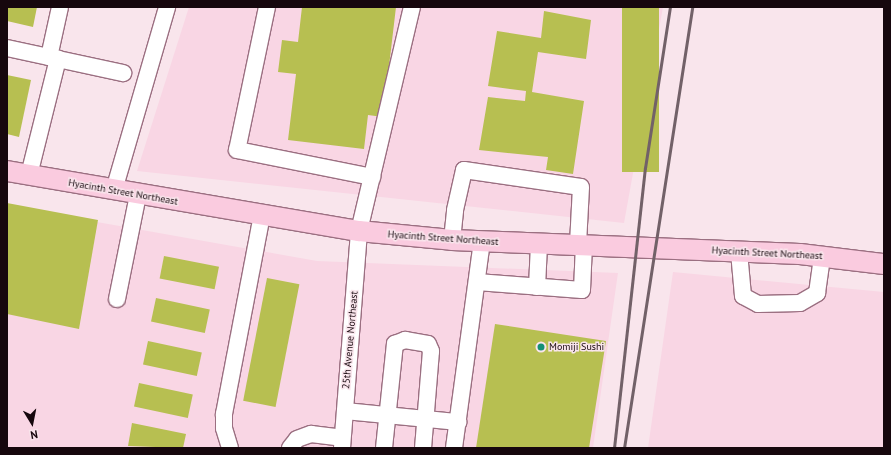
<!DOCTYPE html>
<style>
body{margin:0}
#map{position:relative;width:891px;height:455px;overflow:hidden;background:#f9e5ec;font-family:"PT Sans",sans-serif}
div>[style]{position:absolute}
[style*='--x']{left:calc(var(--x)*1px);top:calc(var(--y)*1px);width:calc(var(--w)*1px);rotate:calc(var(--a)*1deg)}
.built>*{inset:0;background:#f9d6e4}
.building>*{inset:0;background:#b7bf51;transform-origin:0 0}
.roads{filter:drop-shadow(1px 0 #9b6f81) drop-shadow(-1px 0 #9b6f81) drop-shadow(0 1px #9b6f81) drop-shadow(0 -1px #9b6f81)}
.minor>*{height:16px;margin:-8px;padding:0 8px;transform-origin:8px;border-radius:8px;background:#fff}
.major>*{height:20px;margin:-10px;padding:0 10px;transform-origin:10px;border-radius:10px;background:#facbdf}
.rail>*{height:3px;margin:-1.5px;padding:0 1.5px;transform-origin:1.5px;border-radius:1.5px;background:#726168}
.dots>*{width:11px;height:11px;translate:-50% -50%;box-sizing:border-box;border:2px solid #f9e5ec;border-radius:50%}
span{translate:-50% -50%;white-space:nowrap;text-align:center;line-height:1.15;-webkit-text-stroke:3px #f9e5ec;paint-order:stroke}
.street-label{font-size:10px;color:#16070d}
.poi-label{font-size:10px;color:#16070d}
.left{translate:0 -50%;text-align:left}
.frame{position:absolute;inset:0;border:8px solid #16070d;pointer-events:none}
.north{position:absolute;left:12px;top:403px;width:40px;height:40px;-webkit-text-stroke:3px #f9e5ec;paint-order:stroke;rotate:170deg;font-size:11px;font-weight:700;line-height:16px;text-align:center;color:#16070d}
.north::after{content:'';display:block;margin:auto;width:14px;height:18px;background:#16070d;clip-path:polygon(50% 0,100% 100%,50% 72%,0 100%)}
</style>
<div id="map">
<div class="built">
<i style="clip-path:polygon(189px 7px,663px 7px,624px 223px,137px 171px)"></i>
<i style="clip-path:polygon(7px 206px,317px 261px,618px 273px,593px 448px,7px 448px)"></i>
<i style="clip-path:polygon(673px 272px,884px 292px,884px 448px,648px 448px)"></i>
</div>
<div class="building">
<i style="clip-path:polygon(7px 7px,37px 7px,33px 27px,7px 21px)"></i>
<i style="clip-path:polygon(302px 7px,396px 7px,383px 117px,368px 115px,364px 149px,288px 140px,296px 74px,278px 72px,282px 40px,298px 42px)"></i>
<i style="left:622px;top:7px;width:37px;height:165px"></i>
<i style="clip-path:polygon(544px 11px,591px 20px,586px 59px,538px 52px,532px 92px,584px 101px,573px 174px,546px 170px,548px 157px,479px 150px,488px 97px,525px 101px,526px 91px,488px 86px,497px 31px,541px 38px)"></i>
<i style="clip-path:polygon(7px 75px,31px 80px,19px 137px,7px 134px)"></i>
<i style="clip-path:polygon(7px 203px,98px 220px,79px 329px,7px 314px)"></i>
<i style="left:164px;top:256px;width:56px;height:23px;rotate:11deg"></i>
<i style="left:267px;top:278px;width:33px;height:125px;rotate:11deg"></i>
<i style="left:156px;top:298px;width:55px;height:24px;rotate:12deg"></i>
<i style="clip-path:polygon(495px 324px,606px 341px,589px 448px,476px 448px)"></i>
<i style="left:148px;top:341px;width:55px;height:24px;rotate:12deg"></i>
<i style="left:139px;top:383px;width:55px;height:24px;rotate:12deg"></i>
<i style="clip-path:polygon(132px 423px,186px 434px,183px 448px,128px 446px)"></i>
</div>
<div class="roads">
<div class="minor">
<i style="--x:267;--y:7;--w:146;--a:101.8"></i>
<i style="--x:237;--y:150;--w:138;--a:11.3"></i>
<i style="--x:7;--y:48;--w:119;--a:12.2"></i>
<i style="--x:49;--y:57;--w:51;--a:-77.6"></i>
<i style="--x:29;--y:175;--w:120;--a:-76"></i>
<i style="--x:114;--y:190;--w:191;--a:-73.8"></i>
<i style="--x:452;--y:240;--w:30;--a:-84"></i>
<i style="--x:455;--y:210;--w:41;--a:-77.3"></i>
<i style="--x:464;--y:170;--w:118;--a:8.3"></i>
<i style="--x:581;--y:187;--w:58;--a:93"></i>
<i style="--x:739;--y:252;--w:44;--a:84.8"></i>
<i style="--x:743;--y:296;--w:17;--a:28"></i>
<i style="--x:758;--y:304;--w:42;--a:-1.4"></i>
<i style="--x:800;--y:303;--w:20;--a:-30"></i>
<i style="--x:817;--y:293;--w:37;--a:-82"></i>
<i style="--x:477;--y:282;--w:105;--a:4.4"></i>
<i style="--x:582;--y:290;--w:45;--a:-87.5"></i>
<i style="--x:537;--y:287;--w:43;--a:-87.3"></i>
<i style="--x:117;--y:299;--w:106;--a:-78.6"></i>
<i style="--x:345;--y:411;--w:114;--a:5.6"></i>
<i style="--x:230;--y:448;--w:21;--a:-107"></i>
<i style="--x:224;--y:428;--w:14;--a:-90"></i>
<i style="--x:224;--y:414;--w:203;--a:-79.2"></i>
<i style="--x:290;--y:448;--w:11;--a:-52"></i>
<i style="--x:297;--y:439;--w:15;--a:-20"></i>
<i style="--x:311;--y:434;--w:31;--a:7"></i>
<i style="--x:342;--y:448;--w:218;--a:-85.5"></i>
<i style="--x:359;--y:231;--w:230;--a:-76.7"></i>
<i style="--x:384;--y:448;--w:105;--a:-84"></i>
<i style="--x:395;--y:344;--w:11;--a:-22"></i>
<i style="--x:405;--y:340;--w:23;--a:10"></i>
<i style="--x:428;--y:344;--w:8;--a:67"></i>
<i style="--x:431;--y:351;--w:97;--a:94.7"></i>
<i style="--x:454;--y:448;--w:209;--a:-82.3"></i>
</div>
<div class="major">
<i style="--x:7;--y:171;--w:357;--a:9.7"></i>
<i style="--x:359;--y:231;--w:93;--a:5.5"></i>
<i style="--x:452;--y:240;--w:348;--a:2.3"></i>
<i style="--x:800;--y:254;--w:85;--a:6.8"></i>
</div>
</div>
<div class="rail">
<i style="--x:614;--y:448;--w:282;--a:-83.7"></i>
<i style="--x:645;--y:168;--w:163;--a:-81.2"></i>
<i style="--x:624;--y:448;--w:446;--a:-81.2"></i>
</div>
<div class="dots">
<i style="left:541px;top:347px;background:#159076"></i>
</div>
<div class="street-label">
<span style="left:123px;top:192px;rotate:10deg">Hyacinth Street Northeast</span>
<span style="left:443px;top:238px;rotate:4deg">Hyacinth Street Northeast</span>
<span style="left:767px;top:253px;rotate:3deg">Hyacinth Street Northeast</span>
<span style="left:350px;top:340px;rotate:-85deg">25th Avenue Northeast</span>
</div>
<div class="poi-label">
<span class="left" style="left:549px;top:347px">Momiji Sushi</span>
</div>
<div class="frame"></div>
<div class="north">N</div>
</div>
